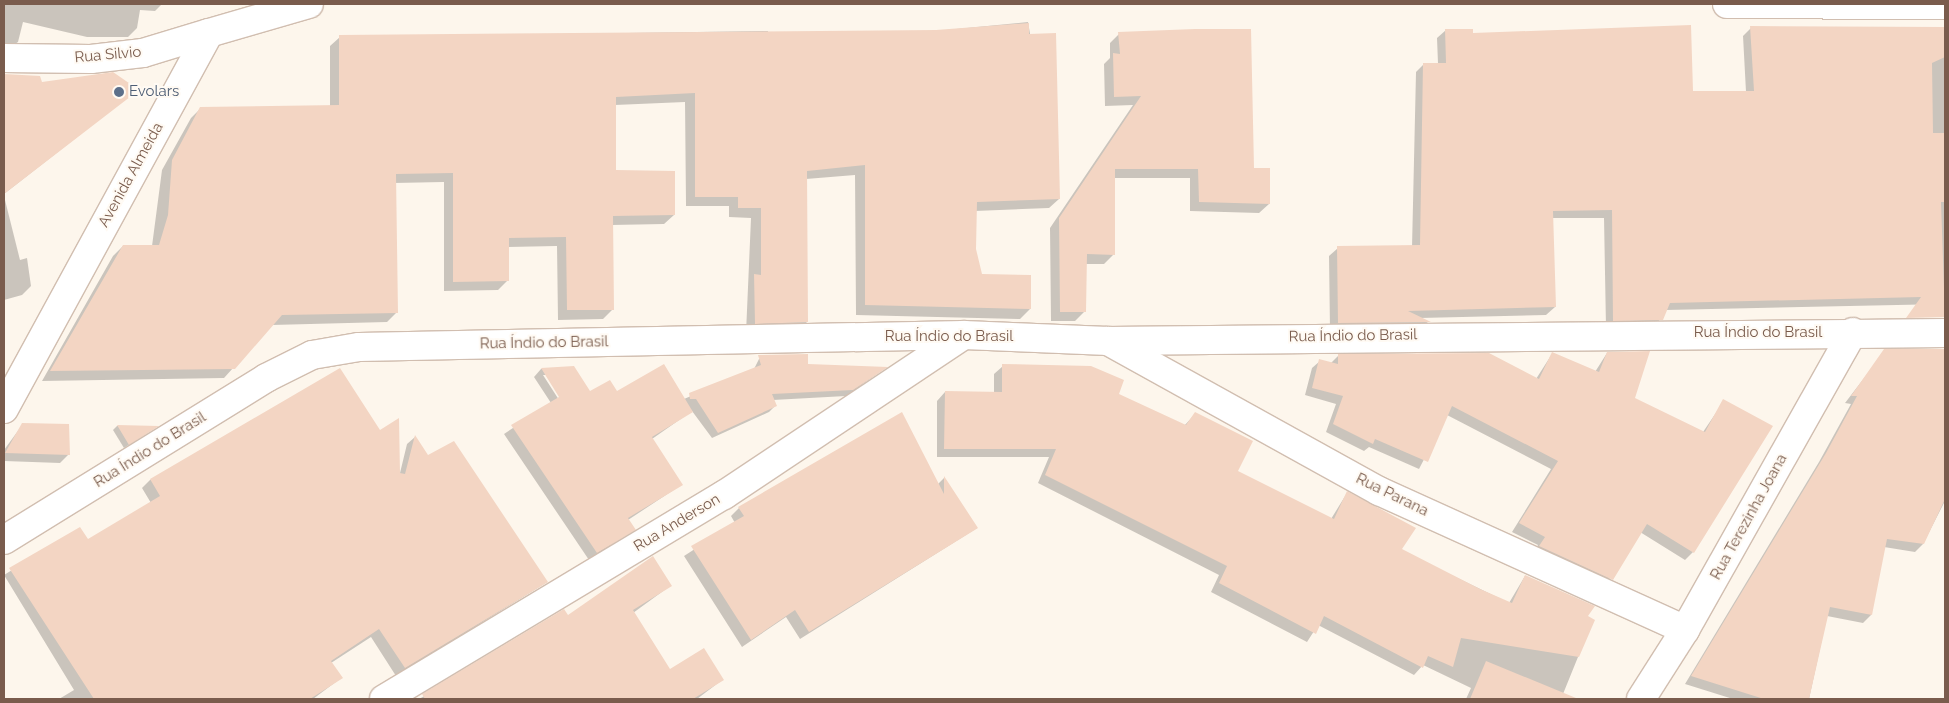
<!DOCTYPE html>
<meta charset="utf-8">
<style>
body{margin:0}
#map{position:relative;width:1949px;height:703px;overflow:hidden;background:#fdf6ec;font-family:Raleway,sans-serif}
div>[style]{position:absolute}
[style*='--x']{left:calc(var(--x)*1px);top:calc(var(--y)*1px);width:calc(var(--w)*1px);rotate:calc(var(--a)*1deg)}
.shadow>*{inset:0;background:#0003}
.building>*{inset:0;background:#f3d5c3}
.roads{filter:drop-shadow(1px 0 #d1beb0) drop-shadow(-1px 0 #d1beb0) drop-shadow(0 1px #d1beb0) drop-shadow(0 -1px #d1beb0)}
.minor>*{height:28px;margin:-14px;padding:0 14px;transform-origin:14px;border-radius:14px;background:#fff}
.dots>*{width:14px;height:14px;translate:-50% -50%;box-sizing:border-box;border:2px solid #fffaf3;border-radius:50%}
span{translate:-50% -50%;white-space:nowrap;text-align:center;line-height:1.15;-webkit-text-stroke:4px #fffaf3;paint-order:stroke}
.street-label{font-size:15px;color:#7a5c4d}
.service-label{font-size:15px;color:#4e5e75}
.left{translate:0 -50%;text-align:left}
.frame{position:absolute;inset:0;border:5px solid #7a5c4d;pointer-events:none}
</style>
<div id="map">
<div class="shadow">
<i style="clip-path:polygon(4px 4px,162px 4px,155px 11px,140px 10px,137px 28px,128px 37px,87px 37px,23px 22px,18px 42px,4px 51px)"></i>
<i style="clip-path:polygon(1028px 22px,1059px 199px,1049px 208px,975px 211px,975px 249px,981px 275px,1030px 309px,1020px 319px,856px 315px,855px 175px,806px 179px,807px 322px,797px 332px,746px 333px,751px 218px,729px 217px,729px 206px,686px 206px,685px 102px,615px 105px,615px 172px,674px 215px,664px 224px,612px 225px,613px 309px,603px 319px,558px 320px,557px 246px,507px 247px,508px 280px,498px 290px,444px 291px,444px 182px,394px 183px,396px 313px,387px 322px,272px 325px,224px 378px,42px 381px,113px 256px,123px 246px,152px 246px,162px 170px,191px 118px,201px 108px,330px 106px,330px 46px,340px 37px,768px 31px,775px 139px,936px 31px)"></i>
<i style="clip-path:polygon(1751px 28px,1945px 28px,1945px 304px,1666px 310px,1654px 328px,1606px 328px,1604px 218px,1552px 218px,1555px 307px,1546px 315px,1420px 318px,1428px 323px,1421px 330px,1330px 331px,1329px 256px,1338px 248px,1412px 247px,1416px 72px,1424px 64px,1438px 64px,1437px 38px,1446px 30px,1692px 92px,1746px 92px,1743px 36px)"></i>
<i style="clip-path:polygon(1119px 34px,1252px 169px,1269px 204px,1259px 213px,1190px 211px,1190px 178px,1114px 178px,1113px 255px,1104px 264px,1085px 264px,1085px 311px,1075px 321px,1051px 321px,1050px 228px,1133px 105px,1105px 106px,1104px 64px,1110px 58px,1110px 43px)"></i>
<i style="clip-path:polygon(4px 75px,39px 77px,41px 84px,137px 90px,4px 194px)"></i>
<i style="clip-path:polygon(4px 196px,20px 260px,27px 258px,31px 286px,22px 295px,4px 300px)"></i>
<i style="clip-path:polygon(1607px 353px,1633px 399px,1703px 432px,1724px 401px,1693px 552px,1685px 560px,1640px 532px,1604px 587px,1532px 554px,1538px 545px,1512px 532px,1551px 469px,1447px 415px,1419px 469px,1369px 447px,1364px 451px,1326px 432px,1336px 404px,1305px 395px,1312px 368px,1320px 361px,1330px 364px,1338px 356px,1536px 379px,1552px 354px,1595px 372px)"></i>
<i style="clip-path:polygon(evenodd,807px 355px,807px 365px,885px 368px,846px 396px,773px 400px,775px 406px,769px 412px,712px 438px,692px 411px,652px 439px,681px 485px,628px 520px,634px 529px,589px 560px,504px 434px,551px 403px,534px 377px,541px 369px,573px 368px,590px 393px,684px 399px,754px 369px,759px 359px,807px 355px,543px 375px,546px 375px,564px 401px,561px 403px,543px 375px)"></i>
<i style="clip-path:polygon(1881px 356px,1945px 356px,1945px 501px,1923px 544px,1915px 552px,1884px 547px,1871px 615px,1863px 623px,1827px 616px,1809px 699px,1733px 699px,1685px 684px,1819px 462px,1851px 404px,1845px 403px)"></i>
<i style="clip-path:polygon(1003px 366px,1117px 394px,1184px 426px,1195px 414px,1236px 471px,1331px 519px,1347px 493px,1400px 550px,1509px 603px,1525px 576px,1593px 620px,1563px 694px,1576px 699px,1466px 699px,1471px 688px,1423px 665px,1414px 675px,1318px 625px,1307px 642px,1211px 592px,1219px 575px,1038px 483px,1049px 457px,937px 457px,937px 401px,945px 392px,994px 393px,994px 374px)"></i>
<i style="clip-path:polygon(340px 370px,400px 473px,407px 444px,415px 437px,427px 457px,547px 582px,396px 676px,371px 637px,331px 663px,341px 678px,313px 699px,59px 699px,74px 690px,4px 575px,80px 528px,88px 541px,151px 503px,142px 488px,150px 480px)"></i>
<i style="clip-path:polygon(23px 424px,69px 454px,60px 463px,4px 461px,4px 450px)"></i>
<i style="clip-path:polygon(117px 426px,156px 427px,124px 448px,113px 430px)"></i>
<i style="clip-path:polygon(944px 478px,977px 528px,800px 639px,786px 617px,742px 647px,684px 556px,735px 523px,731px 516px,739px 508px,938px 484px)"></i>
<i style="clip-path:polygon(670px 586px,633px 613px,669px 671px,722px 680px,697px 699px,419px 699px,568px 616px)"></i>
</div>
<div class="building">
<i style="clip-path:polygon(1029px 23px,1029px 34px,1056px 33px,1060px 199px,977px 202px,976px 249px,982px 274px,1031px 275px,1031px 309px,865px 305px,865px 165px,807px 171px,808px 322px,755px 324px,754px 274px,761px 275px,761px 208px,738px 208px,738px 197px,695px 197px,695px 93px,616px 97px,616px 170px,675px 171px,675px 215px,613px 216px,614px 310px,567px 310px,566px 237px,509px 238px,509px 281px,453px 282px,453px 173px,396px 174px,398px 313px,282px 315px,235px 369px,50px 371px,123px 245px,159px 245px,168px 215px,172px 160px,200px 107px,339px 105px,339px 35px,936px 30px)"></i>
<i style="clip-path:polygon(1691px 25px,1693px 91px,1754px 91px,1750px 26px,1945px 27px,1945px 57px,1932px 63px,1933px 133px,1945px 133px,1945px 202px,1941px 202px,1945px 317px,1906px 318px,1921px 297px,1670px 303px,1663px 320px,1613px 321px,1612px 210px,1553px 211px,1556px 307px,1408px 311px,1431px 322px,1338px 323px,1337px 246px,1420px 245px,1423px 63px,1446px 63px,1445px 29px,1473px 29px,1473px 33px)"></i>
<i style="clip-path:polygon(1195px 29px,1251px 29px,1254px 168px,1270px 168px,1270px 204px,1199px 202px,1198px 169px,1115px 169px,1115px 255px,1087px 254px,1086px 312px,1060px 312px,1059px 218px,1141px 96px,1114px 97px,1113px 53px,1120px 54px,1118px 32px)"></i>
<i style="clip-path:polygon(113px 72px,139px 90px,4px 194px,4px 74px,40px 76px,42px 82px)"></i>
<i style="clip-path:polygon(1884px 349px,1945px 349px,1945px 499px,1924px 544px,1887px 539px,1872px 615px,1830px 607px,1809px 699px,1764px 699px,1691px 676px,1826px 453px,1857px 396px,1851px 396px)"></i>
<i style="clip-path:polygon(1650px 351px,1635px 398px,1705px 432px,1723px 399px,1773px 426px,1694px 553px,1647px 524px,1613px 580px,1539px 546px,1545px 537px,1519px 523px,1558px 461px,1452px 406px,1428px 462px,1375px 439px,1373px 444px,1333px 424px,1343px 396px,1312px 388px,1319px 359px,1338px 364px,1338px 354px,1489px 353px,1539px 379px,1552px 352px,1599px 372px,1607px 352px)"></i>
<i style="clip-path:polygon(808px 354px,808px 364px,888px 367px,853px 390px,772px 394px,777px 406px,718px 433px,696px 399px,690px 399px,689px 393px,761px 365px,758px 355px)"></i>
<i style="clip-path:polygon(664px 364px,693px 412px,652px 437px,683px 485px,628px 518px,636px 530px,597px 553px,511px 425px,559px 397px,541px 368px,574px 366px,590px 391px,610px 380px,617px 391px)"></i>
<i style="clip-path:polygon(1002px 364px,1091px 366px,1124px 380px,1119px 394px,1186px 425px,1195px 412px,1253px 441px,1238px 471px,1334px 519px,1347px 491px,1416px 528px,1402px 549px,1480px 589px,1512px 603px,1525px 575px,1595px 606px,1588px 616px,1595px 620px,1579px 657px,1461px 638px,1453px 667px,1428px 656px,1423px 668px,1324px 616px,1316px 634px,1219px 583px,1227px 566px,1045px 475px,1056px 449px,944px 449px,945px 391px,1002px 392px)"></i>
<i style="clip-path:polygon(340px 368px,380px 430px,399px 418px,400px 473px,405px 474px,415px 435px,428px 455px,454px 441px,548px 582px,405px 668px,379px 629px,331px 661px,343px 678px,310px 699px,94px 699px,9px 568px,80px 527px,88px 539px,160px 496px,150px 479px)"></i>
<i style="clip-path:polygon(902px 412px,944px 494px,944px 476px,978px 528px,809px 632px,795px 610px,751px 640px,691px 546px,744px 516px,738px 507px)"></i>
<i style="clip-path:polygon(22px 423px,69px 424px,70px 455px,5px 453px)"></i>
<i style="clip-path:polygon(117px 425px,159px 426px,129px 445px)"></i>
<i style="clip-path:polygon(653px 556px,672px 586px,633px 610px,670px 669px,704px 648px,724px 680px,693px 699px,425px 699px,422px 694px,564px 609px,568px 615px)"></i>
<i style="clip-path:polygon(1486px 661px,1576px 698px,1576px 699px,1470px 699px)"></i>
</div>
<div class="roads">
<div class="minor">
<i style="--x:1727;--y:4;--w:218;--a:0.3"></i>
<i style="--x:4;--y:58;--w:87;--a:0.7"></i>
<i style="--x:91;--y:59;--w:52;--a:-6.6"></i>
<i style="--x:143;--y:53;--w:69;--a:-16.9"></i>
<i style="--x:1108;--y:341;--w:310;--a:29"></i>
<i style="--x:1379;--y:491;--w:336;--a:24.4"></i>
<i style="--x:4;--y:409;--w:428;--a:-61.4"></i>
<i style="--x:209;--y:33;--w:104;--a:-16.2"></i>
<i style="--x:4;--y:540;--w:308;--a:-31.7"></i>
<i style="--x:266;--y:378;--w:51;--a:-26.6"></i>
<i style="--x:312;--y:355;--w:48;--a:-9.7"></i>
<i style="--x:359;--y:347;--w:605;--a:-1.14"></i>
<i style="--x:964;--y:335;--w:144;--a:2.4"></i>
<i style="--x:1108;--y:341;--w:837;--a:-0.55"></i>
<i style="--x:384;--y:699;--w:397;--a:-31"></i>
<i style="--x:724;--y:495;--w:288;--a:-33.7"></i>
<i style="--x:1641;--y:699;--w:82;--a:-57.5"></i>
<i style="--x:1685;--y:630;--w:342;--a:-60.6"></i>
</div>
</div>
<div class="dots">
<i style="left:119px;top:92px;background:#5c6f8a"></i>
</div>
<div class="street-label">
<span style="left:108px;top:55px;rotate:-5deg">Rua Silvio</span>
<span style="left:131px;top:175px;rotate:-61deg">Avenida Almeida</span>
<span style="left:1758px;top:333px">Rua Índio do Brasil</span>
<span style="left:1353px;top:336px;rotate:-1deg">Rua Índio do Brasil</span>
<span style="left:949px;top:337px">Rua Índio do Brasil</span>
<span style="left:544px;top:343px;rotate:-1deg">Rua Índio do Brasil</span>
<span style="left:150px;top:450px;rotate:-32deg">Rua Índio do Brasil</span>
<span style="left:1392px;top:495px;rotate:26deg">Rua Parana</span>
<span style="left:1749px;top:517px;rotate:-61deg">Rua Terezinha Joana</span>
<span style="left:677px;top:523px;rotate:-31deg">Rua Anderson</span>
</div>
<div class="service-label">
<span class="left" style="left:129px;top:92px">Evolars</span>
</div>
<div class="frame"></div>
</div>
